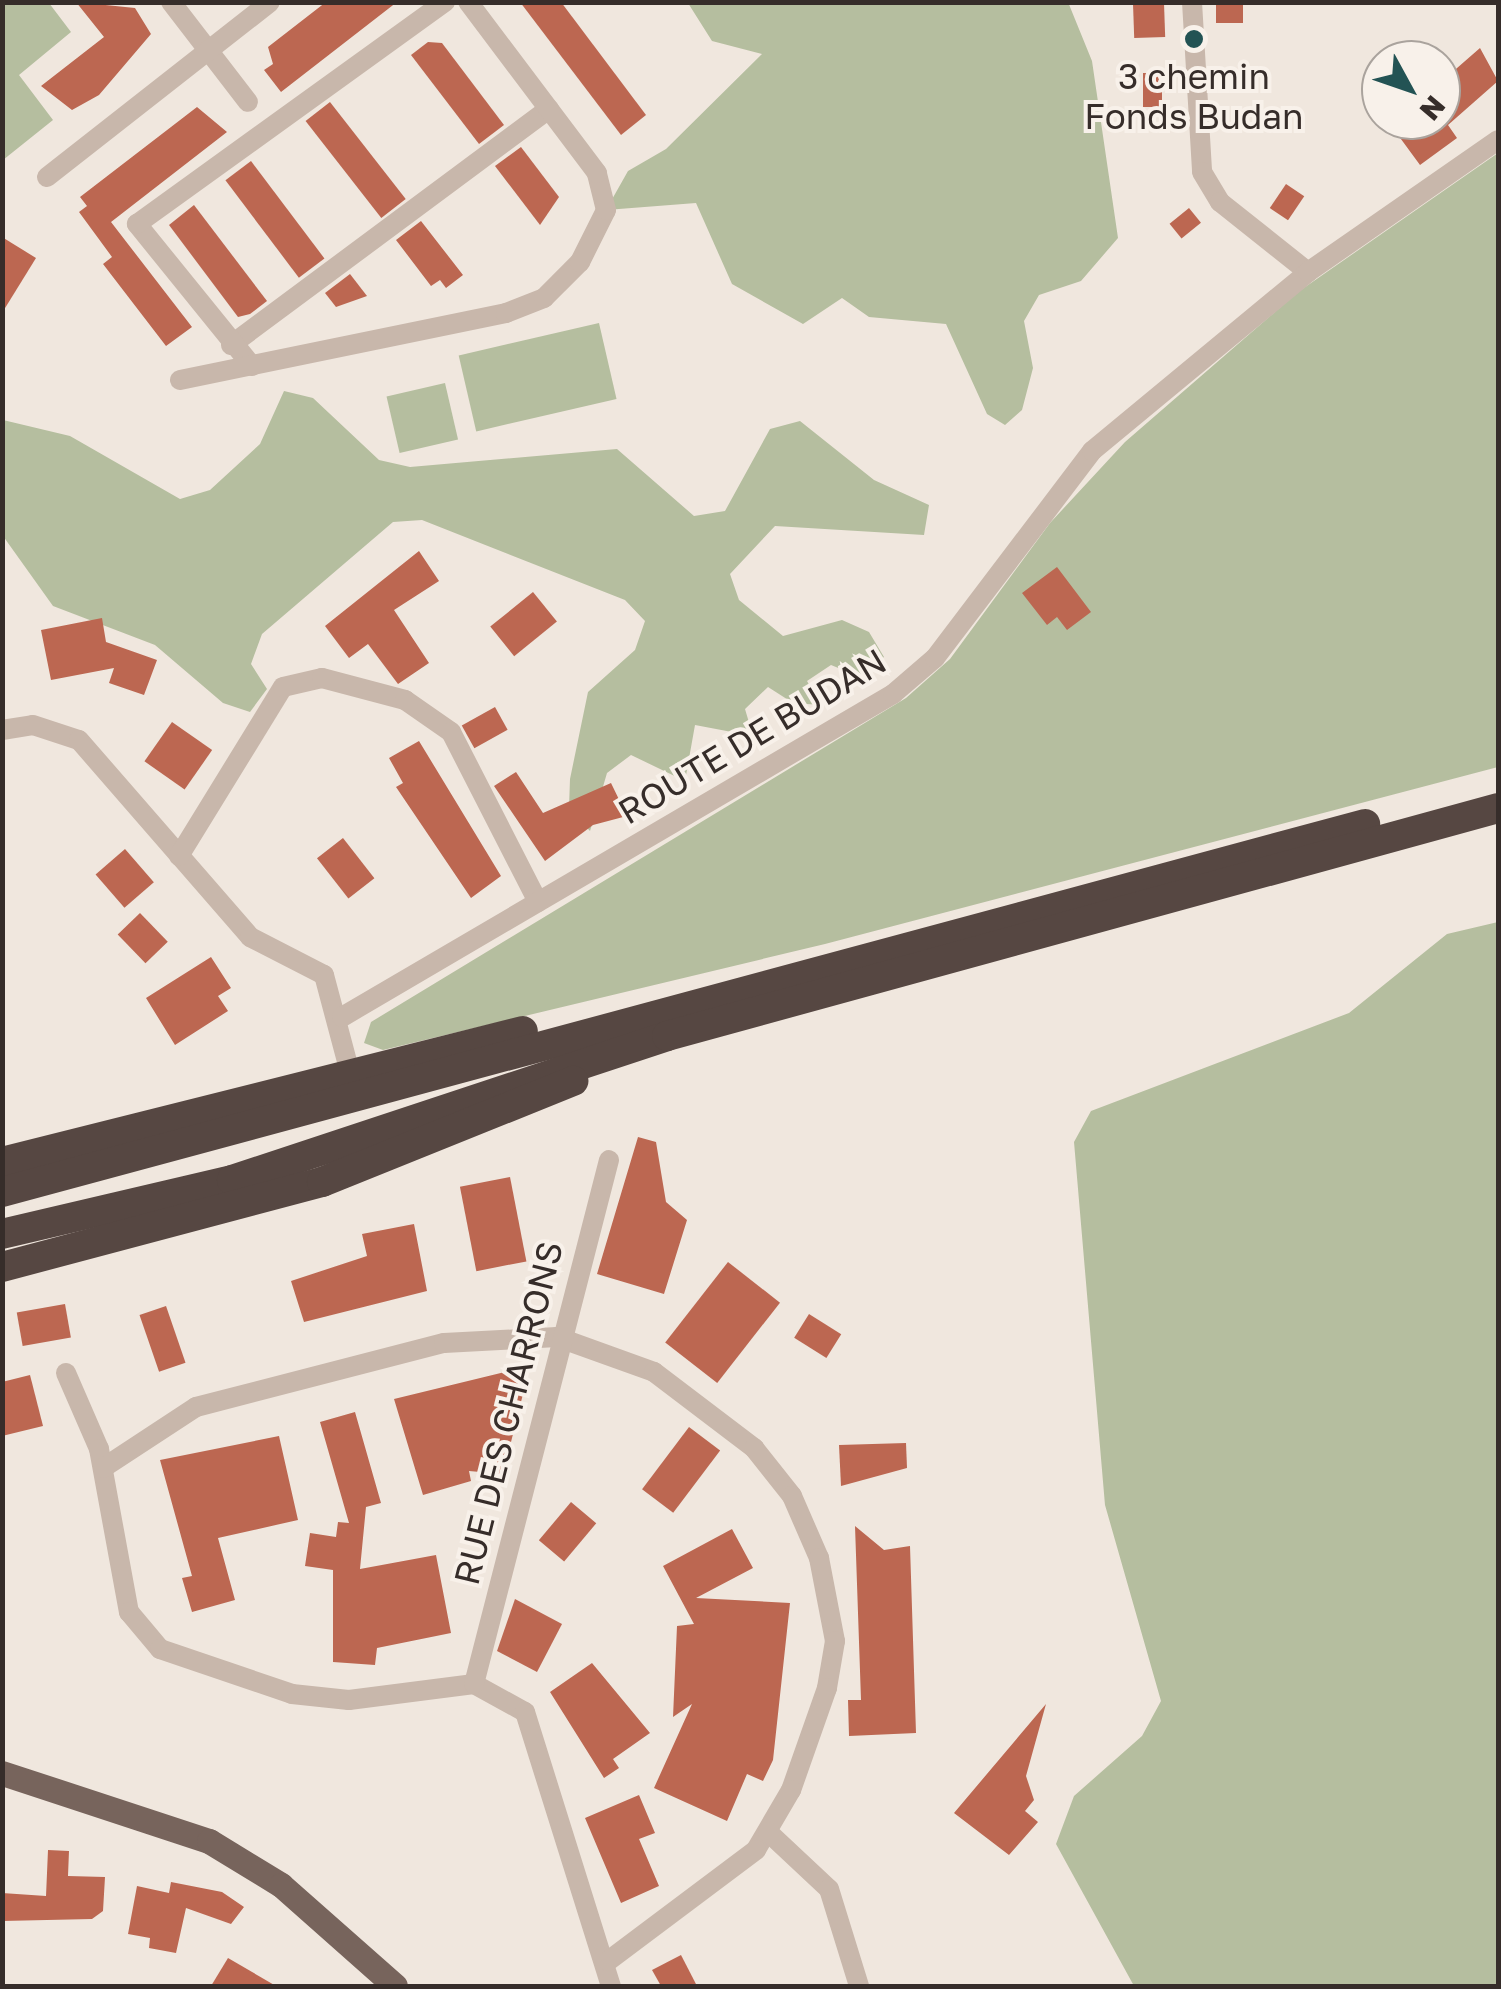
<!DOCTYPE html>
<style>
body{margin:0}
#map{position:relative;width:1501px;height:1989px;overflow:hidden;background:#f0e7de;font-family:"Golos Text",sans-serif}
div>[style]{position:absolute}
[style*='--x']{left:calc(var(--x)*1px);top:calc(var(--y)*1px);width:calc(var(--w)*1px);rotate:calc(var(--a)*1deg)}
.green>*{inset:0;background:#b5be9f;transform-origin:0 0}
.building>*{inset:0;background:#bc6751;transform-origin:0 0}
.street>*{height:20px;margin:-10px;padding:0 10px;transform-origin:10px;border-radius:10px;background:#c8b7ab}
.primary>*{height:25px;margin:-12.5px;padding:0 12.5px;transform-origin:12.5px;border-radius:12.5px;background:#77645c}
.highway>*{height:30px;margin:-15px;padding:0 15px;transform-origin:15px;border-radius:15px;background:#564742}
.dots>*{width:28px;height:28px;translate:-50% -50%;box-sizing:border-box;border:5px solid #f8f1ea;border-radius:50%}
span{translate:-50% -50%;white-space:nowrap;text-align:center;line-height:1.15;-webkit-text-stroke:8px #f8f1ea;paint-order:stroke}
.poi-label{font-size:35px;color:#362d2a}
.street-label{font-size:35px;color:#362d2a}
.frame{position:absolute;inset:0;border:5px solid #362d2a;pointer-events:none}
.north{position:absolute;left:1361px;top:40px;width:100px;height:100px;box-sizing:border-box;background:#f8f1ea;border:2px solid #aaa39d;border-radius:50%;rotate:130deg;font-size:28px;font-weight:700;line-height:40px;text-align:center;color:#362d2a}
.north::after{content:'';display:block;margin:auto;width:35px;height:45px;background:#235354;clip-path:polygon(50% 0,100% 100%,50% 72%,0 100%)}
</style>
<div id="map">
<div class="green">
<i style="clip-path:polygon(3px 2px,49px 3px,71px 32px,19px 75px,53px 120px,3px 160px)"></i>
<i style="clip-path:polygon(1068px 2px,1092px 61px,1118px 238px,1081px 281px,1039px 295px,1024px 321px,1033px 368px,1022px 410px,1005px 425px,987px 414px,946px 324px,869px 317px,842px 298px,803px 324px,732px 284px,696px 203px,606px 210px,628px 171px,666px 149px,762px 54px,712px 41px,688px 3px)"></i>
<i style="clip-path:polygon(1498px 153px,1498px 767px,825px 944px,383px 1050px,364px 1043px,371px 1022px,906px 698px,950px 659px,1050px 523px,1125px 442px,1298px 292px)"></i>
<i style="left:599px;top:323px;width:78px;height:144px;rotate:77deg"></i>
<i style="left:445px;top:383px;width:58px;height:60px;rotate:77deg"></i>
<i style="clip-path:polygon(284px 391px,313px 398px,379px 460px,410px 467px,617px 449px,694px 516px,725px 511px,770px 429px,800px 421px,874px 480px,929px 505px,924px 535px,775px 526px,730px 574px,739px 600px,783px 636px,842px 620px,869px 632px,884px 657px,858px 676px,831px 665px,807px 681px,821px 705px,793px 703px,768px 687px,745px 709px,753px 736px,695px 725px,685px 781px,631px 755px,607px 773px,590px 831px,569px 808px,570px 779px,588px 692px,635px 650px,645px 621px,625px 600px,422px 520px,393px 522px,262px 634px,251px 664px,267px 689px,250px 712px,223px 703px,155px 645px,53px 606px,3px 536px,3px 420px,70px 436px,180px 499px,210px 490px,260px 444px)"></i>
<i style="clip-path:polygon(1498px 922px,1498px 1986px,1134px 1986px,1056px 1844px,1074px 1796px,1142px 1736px,1161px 1701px,1105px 1505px,1074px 1142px,1091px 1111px,1349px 1013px,1447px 934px)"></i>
</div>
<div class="building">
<i style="clip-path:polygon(76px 2px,135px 8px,151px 34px,99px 95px,72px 110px,41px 86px,104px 37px)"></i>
<i style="clip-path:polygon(326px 2px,397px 2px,281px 92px,264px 70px,273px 64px,268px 47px)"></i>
<i style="clip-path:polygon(520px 2px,561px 2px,646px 115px,621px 135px)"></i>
<i style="left:1216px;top:2px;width:27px;height:21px"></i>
<i style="left:1164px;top:3px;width:34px;height:31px;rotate:88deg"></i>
<i style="clip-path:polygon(428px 42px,442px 43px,504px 125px,479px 144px,411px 55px)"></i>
<i style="clip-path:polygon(1480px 48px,1498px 81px,1448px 125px,1457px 138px,1420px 165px,1387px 120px,1441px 120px,1441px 82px)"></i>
<i style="left:1143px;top:73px;width:19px;height:34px"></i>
<i style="left:330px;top:102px;width:123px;height:31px;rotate:52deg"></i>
<i style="clip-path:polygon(197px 107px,227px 132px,111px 222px,192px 327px,166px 346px,103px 264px,112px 257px,79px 212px,87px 206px,80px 197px)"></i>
<i style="clip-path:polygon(521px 147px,559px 197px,540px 225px,495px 166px)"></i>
<i style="left:251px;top:161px;width:122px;height:32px;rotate:53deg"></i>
<i style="left:1286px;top:184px;width:22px;height:29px;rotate:34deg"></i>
<i style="clip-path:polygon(194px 205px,267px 301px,250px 314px,238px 317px,169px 225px)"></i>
<i style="left:1189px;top:208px;width:19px;height:25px;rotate:51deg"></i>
<i style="clip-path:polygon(421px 221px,463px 275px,446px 288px,440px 280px,431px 286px,396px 240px)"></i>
<i style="clip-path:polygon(2px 237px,36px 258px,2px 313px)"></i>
<i style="clip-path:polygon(350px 274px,367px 296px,336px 307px,325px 293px)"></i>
<i style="clip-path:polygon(419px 551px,439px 581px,394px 610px,429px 663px,398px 684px,368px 644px,349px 658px,325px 626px)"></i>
<i style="clip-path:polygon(1057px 567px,1091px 612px,1067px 630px,1057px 617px,1047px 625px,1022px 593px)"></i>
<i style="left:533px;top:592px;width:38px;height:55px;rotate:51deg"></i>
<i style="clip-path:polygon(102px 618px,106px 642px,157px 660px,144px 695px,109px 683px,114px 668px,51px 680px,41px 630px)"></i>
<i style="left:495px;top:707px;width:26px;height:38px;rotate:61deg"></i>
<i style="left:172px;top:722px;width:49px;height:48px;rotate:35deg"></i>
<i style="clip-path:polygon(419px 741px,501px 876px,471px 898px,396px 787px,403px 783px,389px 758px)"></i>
<i style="clip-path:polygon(516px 772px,543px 813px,611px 783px,627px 816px,593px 825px,545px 861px,494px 786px)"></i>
<i style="left:343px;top:838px;width:51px;height:33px;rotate:52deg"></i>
<i style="left:125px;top:849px;width:44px;height:39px;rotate:49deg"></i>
<i style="left:140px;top:913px;width:40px;height:31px;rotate:46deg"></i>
<i style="clip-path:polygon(211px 957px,231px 988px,218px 996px,228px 1011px,175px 1045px,146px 998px)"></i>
<i style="clip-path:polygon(638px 1137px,656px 1142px,666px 1202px,687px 1220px,664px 1294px,597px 1274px)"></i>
<i style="left:510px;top:1177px;width:86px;height:51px;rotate:79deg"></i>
<i style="clip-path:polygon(414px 1224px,427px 1291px,304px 1322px,291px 1281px,367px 1256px,362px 1234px)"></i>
<i style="left:728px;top:1262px;width:66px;height:102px;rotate:38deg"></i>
<i style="left:65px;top:1304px;width:34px;height:49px;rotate:80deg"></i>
<i style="left:166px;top:1306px;width:60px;height:28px;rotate:71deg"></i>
<i style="left:809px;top:1314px;width:38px;height:28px;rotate:32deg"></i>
<i style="clip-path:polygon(530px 1366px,503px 1474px,469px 1471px,471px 1481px,423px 1495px,394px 1399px)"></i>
<i style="clip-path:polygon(30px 1375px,43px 1426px,2px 1436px,2px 1382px)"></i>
<i style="clip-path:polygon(355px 1412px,381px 1503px,366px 1507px,360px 1569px,436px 1555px,451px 1633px,377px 1648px,375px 1665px,333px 1662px,333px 1570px,305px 1566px,310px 1533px,336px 1537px,338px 1522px,349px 1523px,320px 1422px)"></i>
<i style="left:689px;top:1427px;width:39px;height:78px;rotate:37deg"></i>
<i style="clip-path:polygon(279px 1436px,298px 1520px,218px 1538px,235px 1600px,192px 1612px,182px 1578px,192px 1576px,160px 1460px)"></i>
<i style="clip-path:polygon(906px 1443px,907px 1468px,841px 1486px,839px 1445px)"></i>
<i style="left:571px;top:1502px;width:33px;height:50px;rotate:40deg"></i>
<i style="clip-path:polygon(855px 1526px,884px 1550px,910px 1546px,916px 1733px,849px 1736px,848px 1700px,861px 1700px)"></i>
<i style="clip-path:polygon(732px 1529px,753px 1568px,696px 1598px,790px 1603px,773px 1760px,763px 1781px,747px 1774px,727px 1821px,654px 1788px,692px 1704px,673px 1717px,677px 1626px,694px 1624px,663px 1566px)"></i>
<i style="clip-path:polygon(515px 1599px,562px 1624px,537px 1672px,497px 1651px)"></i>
<i style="clip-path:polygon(592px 1663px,650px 1733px,613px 1759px,619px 1768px,604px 1778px,550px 1692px)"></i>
<i style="clip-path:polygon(1046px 1704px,1026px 1776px,1034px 1800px,1025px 1811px,1038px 1822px,1009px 1855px,954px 1813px)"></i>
<i style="clip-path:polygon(639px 1795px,655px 1833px,639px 1839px,659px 1886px,621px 1903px,585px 1818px)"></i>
<i style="clip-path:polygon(48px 1850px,69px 1851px,68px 1876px,105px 1877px,103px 1911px,92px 1919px,2px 1921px,2px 1893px,46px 1896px)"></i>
<i style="clip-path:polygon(171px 1882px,222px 1892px,244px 1907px,231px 1924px,186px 1908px,176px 1953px,149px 1948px,150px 1938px,128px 1934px,137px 1886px,169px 1893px)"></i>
<i style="clip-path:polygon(681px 1955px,697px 1986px,661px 1986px,652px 1970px)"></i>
<i style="clip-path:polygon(228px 1958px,276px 1986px,211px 1986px)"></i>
</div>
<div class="street">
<i style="--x:171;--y:2;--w:126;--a:52.4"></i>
<i style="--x:1192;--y:2;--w:170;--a:86.6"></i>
<i style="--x:1202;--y:172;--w:35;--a:59"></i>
<i style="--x:1220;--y:202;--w:112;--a:38.5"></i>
<i style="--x:47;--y:177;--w:283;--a:-38.1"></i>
<i style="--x:231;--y:345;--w:396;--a:-36.6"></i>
<i style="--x:252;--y:366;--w:183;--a:-129"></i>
<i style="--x:137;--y:224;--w:380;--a:-35.8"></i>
<i style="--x:180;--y:380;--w:333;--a:-11.6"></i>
<i style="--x:506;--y:313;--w:41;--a:-21.5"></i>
<i style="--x:544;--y:298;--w:51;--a:-45"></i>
<i style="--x:580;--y:262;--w:58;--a:-63.4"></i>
<i style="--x:606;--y:210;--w:38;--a:-104"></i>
<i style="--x:597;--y:173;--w:214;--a:-127"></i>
<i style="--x:2;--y:730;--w:31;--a:-9"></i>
<i style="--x:33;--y:725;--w:48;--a:18.1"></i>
<i style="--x:79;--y:740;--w:261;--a:49"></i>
<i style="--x:250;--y:937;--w:83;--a:27.2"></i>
<i style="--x:324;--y:975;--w:97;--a:75.1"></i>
<i style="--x:179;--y:856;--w:198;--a:-58.4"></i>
<i style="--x:283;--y:687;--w:40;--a:-13"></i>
<i style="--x:322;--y:678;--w:86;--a:14.8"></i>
<i style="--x:405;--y:700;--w:56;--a:34.8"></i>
<i style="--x:451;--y:732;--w:191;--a:62.9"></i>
<i style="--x:342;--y:1017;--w:639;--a:-30.38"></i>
<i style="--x:893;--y:694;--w:55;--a:-40.6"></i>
<i style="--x:935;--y:658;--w:260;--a:-52.8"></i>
<i style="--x:1092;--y:451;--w:281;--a:-39.6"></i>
<i style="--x:1308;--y:272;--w:231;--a:-34.8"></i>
<i style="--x:66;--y:1373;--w:83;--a:66.5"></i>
<i style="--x:99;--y:1449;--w:166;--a:79.6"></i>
<i style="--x:129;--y:1612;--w:48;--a:50"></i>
<i style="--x:160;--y:1649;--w:139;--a:18.8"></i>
<i style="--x:292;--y:1694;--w:57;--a:6"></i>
<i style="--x:349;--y:1700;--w:126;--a:-7.3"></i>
<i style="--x:474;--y:1684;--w:58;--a:28.8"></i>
<i style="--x:525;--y:1712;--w:287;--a:72.6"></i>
<i style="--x:103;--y:1468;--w:111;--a:-33.3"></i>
<i style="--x:196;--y:1407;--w:256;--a:-14.5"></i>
<i style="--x:444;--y:1343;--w:113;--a:-3"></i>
<i style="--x:557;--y:1337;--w:103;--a:19.8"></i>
<i style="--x:654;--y:1372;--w:126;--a:37.2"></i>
<i style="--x:754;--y:1448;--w:61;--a:51.6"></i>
<i style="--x:792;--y:1496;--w:68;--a:66.5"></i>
<i style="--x:819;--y:1558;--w:85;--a:79.1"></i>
<i style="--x:835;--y:1641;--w:48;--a:99.7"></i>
<i style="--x:827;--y:1688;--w:108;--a:109.4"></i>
<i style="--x:791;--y:1790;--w:69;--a:120.3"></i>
<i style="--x:756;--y:1850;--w:185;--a:143.1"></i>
<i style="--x:474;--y:1684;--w:541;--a:-75.55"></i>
<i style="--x:768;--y:1832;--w:83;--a:43.1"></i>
<i style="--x:829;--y:1889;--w:102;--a:72.8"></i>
</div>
<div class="primary">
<i style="--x:2;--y:1773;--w:218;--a:18.2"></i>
<i style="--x:209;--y:1841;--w:84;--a:31.4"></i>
<i style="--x:281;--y:1885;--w:152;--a:41.5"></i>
</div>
<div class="highway">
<i style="--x:2;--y:1162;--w:537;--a:-14.11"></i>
<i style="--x:2;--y:1192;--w:1412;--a:-15.11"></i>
<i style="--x:2;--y:1234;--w:236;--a:-13.2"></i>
<i style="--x:232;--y:1180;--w:458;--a:-18.3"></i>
<i style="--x:667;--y:1036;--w:862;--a:-15.34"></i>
<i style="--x:2;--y:1267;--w:331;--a:-14.9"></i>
<i style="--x:322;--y:1182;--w:271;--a:-21.9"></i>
</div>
<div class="dots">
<i style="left:1194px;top:39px;background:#235354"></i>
</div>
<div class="poi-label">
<span style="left:1194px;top:96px">3 chemin<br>Fonds Budan</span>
</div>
<div class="street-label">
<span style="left:752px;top:736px;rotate:-31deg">ROUTE DE BUDAN</span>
<span style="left:508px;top:1413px;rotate:-76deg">RUE DES CHARRONS</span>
</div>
<div class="frame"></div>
<div class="north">N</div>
</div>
